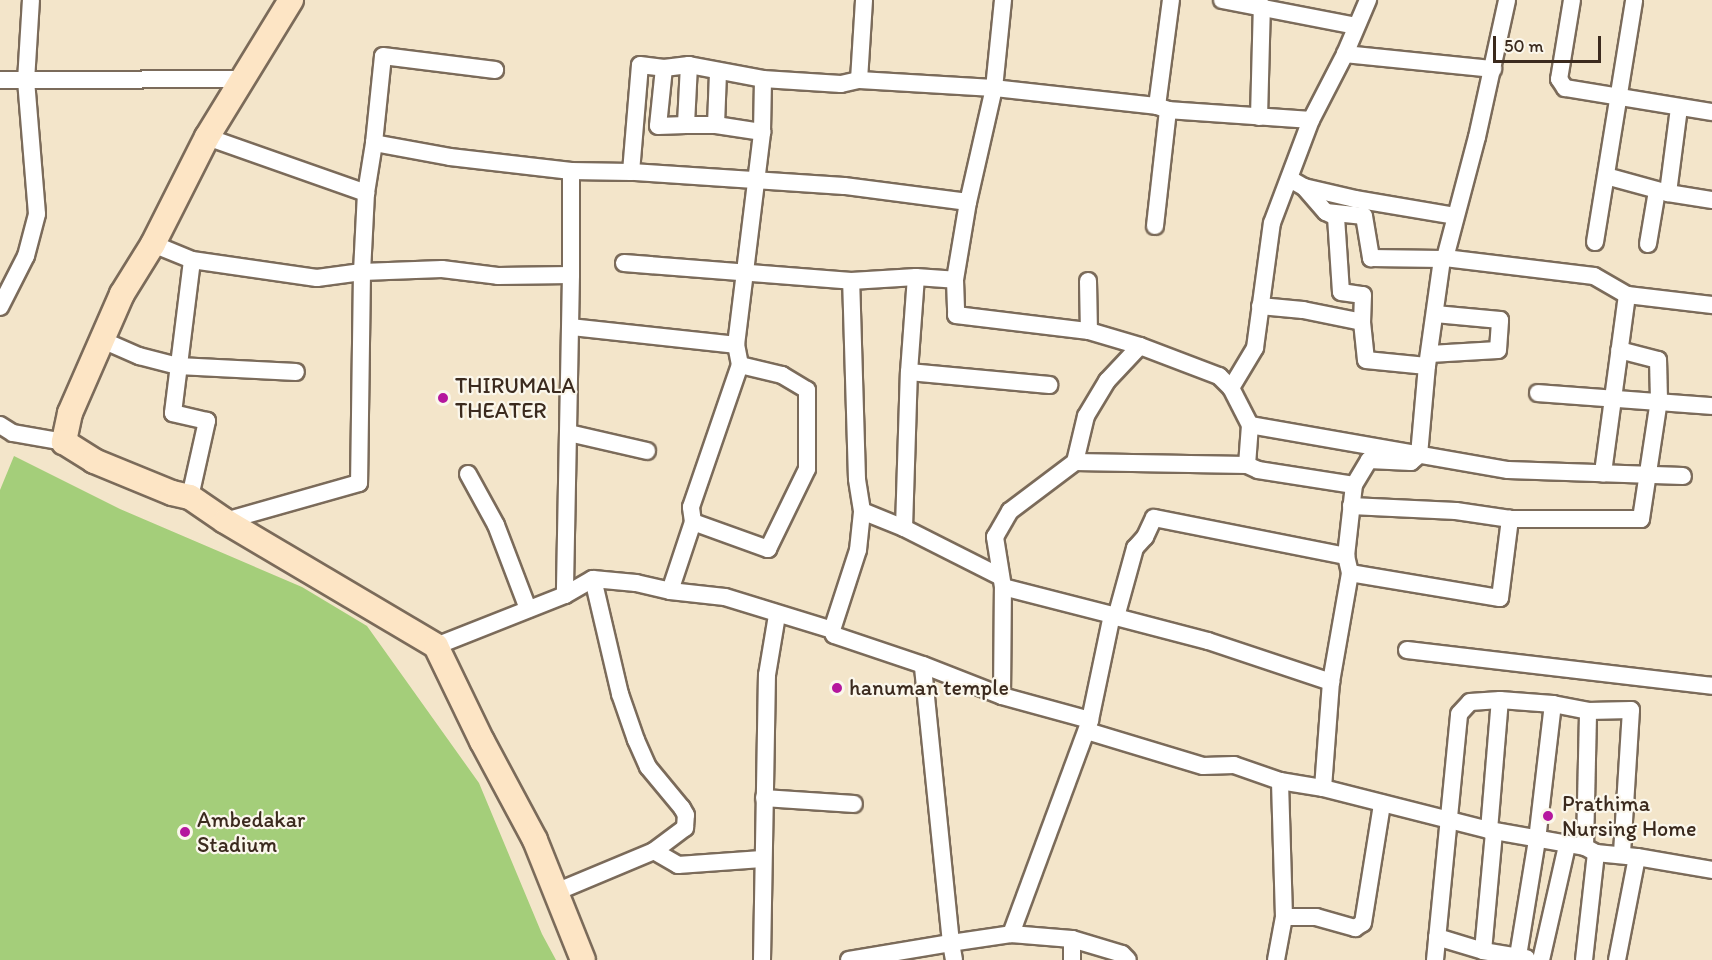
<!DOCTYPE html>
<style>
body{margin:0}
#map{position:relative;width:1712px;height:960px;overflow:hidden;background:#f3e5ca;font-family:Itim,sans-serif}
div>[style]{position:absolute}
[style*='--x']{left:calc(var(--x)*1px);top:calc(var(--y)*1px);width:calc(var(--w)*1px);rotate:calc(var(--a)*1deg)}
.green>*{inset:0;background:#a4ce7a}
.roads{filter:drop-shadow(2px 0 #7b6b5a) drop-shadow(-2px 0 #7b6b5a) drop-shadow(0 2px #7b6b5a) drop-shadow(0 -2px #7b6b5a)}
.street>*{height:16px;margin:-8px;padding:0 8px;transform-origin:8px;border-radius:8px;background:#fff}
.secondary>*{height:24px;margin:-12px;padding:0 12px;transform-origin:12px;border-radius:12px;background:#fde5c5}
.dots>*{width:16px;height:16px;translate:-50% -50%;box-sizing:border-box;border:3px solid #fbf7ec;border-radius:50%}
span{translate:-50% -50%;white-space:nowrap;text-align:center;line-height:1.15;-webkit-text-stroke:4.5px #fbf7ec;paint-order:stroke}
.poi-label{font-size:22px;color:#3b2a1e}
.left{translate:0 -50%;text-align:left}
.scale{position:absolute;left:1493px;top:36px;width:108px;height:27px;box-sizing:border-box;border:3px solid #3b2a1e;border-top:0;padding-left:8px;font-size:18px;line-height:21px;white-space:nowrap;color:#3b2a1e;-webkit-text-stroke:4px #fbf7ec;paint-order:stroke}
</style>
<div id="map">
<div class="green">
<i style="clip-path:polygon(14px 456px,120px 509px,302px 587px,367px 626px,479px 783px,542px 934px,556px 960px,0 960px,0 490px)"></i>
</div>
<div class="roads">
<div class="street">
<i style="--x:1003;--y:0;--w:88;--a:95.8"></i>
<i style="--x:994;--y:88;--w:164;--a:6.3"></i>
<i style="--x:1157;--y:106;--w:107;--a:-82.5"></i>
<i style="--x:1222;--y:0;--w:136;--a:11"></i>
<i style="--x:1572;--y:0;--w:80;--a:99.3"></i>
<i style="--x:1559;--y:79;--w:11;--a:56"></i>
<i style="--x:1565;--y:88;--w:149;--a:9.3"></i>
<i style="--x:1345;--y:54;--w:149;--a:5.8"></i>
<i style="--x:689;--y:65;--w:60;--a:92.9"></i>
<i style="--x:686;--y:125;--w:30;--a:0"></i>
<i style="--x:716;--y:125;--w:47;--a:8.7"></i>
<i style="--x:664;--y:68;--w:58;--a:95.9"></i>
<i style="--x:658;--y:126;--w:28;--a:-2"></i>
<i style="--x:0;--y:80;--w:242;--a:-0.2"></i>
<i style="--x:859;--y:80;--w:80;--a:-86.4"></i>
<i style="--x:1157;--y:106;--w:12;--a:20"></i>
<i style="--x:1168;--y:110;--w:143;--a:4"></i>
<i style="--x:1679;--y:108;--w:86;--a:97.4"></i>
<i style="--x:1668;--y:193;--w:45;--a:9"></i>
<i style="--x:1259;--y:117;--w:111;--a:-88.5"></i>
<i style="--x:716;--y:125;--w:53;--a:-87.8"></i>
<i style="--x:207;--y:137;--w:169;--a:19.4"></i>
<i style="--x:366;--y:193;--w:79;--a:92.9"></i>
<i style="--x:362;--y:272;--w:211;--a:90.8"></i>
<i style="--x:359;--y:483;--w:139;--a:164.2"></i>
<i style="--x:374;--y:143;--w:87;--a:-84.1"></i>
<i style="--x:383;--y:56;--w:113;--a:7.1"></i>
<i style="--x:1606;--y:176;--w:64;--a:15.3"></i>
<i style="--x:1290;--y:179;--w:16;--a:30"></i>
<i style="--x:1304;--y:187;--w:52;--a:13.2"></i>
<i style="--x:1355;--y:199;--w:101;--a:9.6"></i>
<i style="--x:1304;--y:187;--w:33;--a:49"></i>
<i style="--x:1326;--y:212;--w:11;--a:27"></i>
<i style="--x:1336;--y:217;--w:75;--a:86.2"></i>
<i style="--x:1341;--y:292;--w:22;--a:8"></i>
<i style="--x:1363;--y:295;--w:27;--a:92"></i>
<i style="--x:366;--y:193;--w:51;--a:-80.9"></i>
<i style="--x:374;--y:143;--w:77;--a:10.4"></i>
<i style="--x:450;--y:157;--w:122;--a:6.6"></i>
<i style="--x:571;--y:171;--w:60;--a:1"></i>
<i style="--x:968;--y:202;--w:125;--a:-172.6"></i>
<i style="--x:844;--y:186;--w:213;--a:-176.2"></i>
<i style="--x:631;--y:172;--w:107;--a:-85.2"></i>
<i style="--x:640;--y:65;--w:24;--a:7"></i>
<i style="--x:664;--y:68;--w:25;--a:-7"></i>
<i style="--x:689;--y:65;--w:75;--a:10.7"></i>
<i style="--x:763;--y:79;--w:78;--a:3.7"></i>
<i style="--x:841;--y:84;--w:18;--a:-13"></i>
<i style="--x:859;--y:80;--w:135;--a:3.4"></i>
<i style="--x:994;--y:88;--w:117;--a:102.8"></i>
<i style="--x:968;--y:202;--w:79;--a:99.5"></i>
<i style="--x:955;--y:280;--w:35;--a:88"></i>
<i style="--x:956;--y:315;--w:134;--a:6.9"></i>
<i style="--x:1089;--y:331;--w:53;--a:16.4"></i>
<i style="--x:1140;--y:346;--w:85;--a:20.8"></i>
<i style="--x:1219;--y:376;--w:17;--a:45"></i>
<i style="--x:1231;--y:388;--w:47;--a:-59"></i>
<i style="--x:1255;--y:348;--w:126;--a:-82.3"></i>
<i style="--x:1272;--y:223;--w:110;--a:-69.3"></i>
<i style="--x:1311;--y:120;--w:74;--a:-62.7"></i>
<i style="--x:1345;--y:54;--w:59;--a:-66.9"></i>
<i style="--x:1326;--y:212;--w:38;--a:6"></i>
<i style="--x:1364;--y:216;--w:43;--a:80.5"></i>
<i style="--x:1371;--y:258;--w:71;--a:0.8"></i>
<i style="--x:1155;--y:226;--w:117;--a:-83.6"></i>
<i style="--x:1595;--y:242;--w:245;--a:-80.8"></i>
<i style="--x:153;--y:244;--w:42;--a:22.3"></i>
<i style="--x:192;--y:260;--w:126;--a:8.2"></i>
<i style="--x:317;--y:278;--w:45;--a:-7.6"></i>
<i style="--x:362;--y:272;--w:80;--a:-2.1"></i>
<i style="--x:442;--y:269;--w:56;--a:7.1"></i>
<i style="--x:498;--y:276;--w:73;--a:-0.8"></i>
<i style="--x:571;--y:275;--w:320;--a:91.1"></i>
<i style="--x:1648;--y:244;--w:54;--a:-80.4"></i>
<i style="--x:1445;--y:258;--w:150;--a:6.9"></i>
<i style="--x:1594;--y:276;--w:38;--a:30"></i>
<i style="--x:1627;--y:295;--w:180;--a:97.7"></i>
<i style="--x:624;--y:263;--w:228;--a:4.5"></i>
<i style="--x:571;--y:275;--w:104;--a:-90"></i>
<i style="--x:1088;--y:281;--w:50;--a:88.9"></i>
<i style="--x:1627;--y:295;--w:86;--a:6.7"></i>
<i style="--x:1260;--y:306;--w:43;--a:5.3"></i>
<i style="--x:1303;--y:310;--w:60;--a:11.5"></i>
<i style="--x:1362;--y:322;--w:38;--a:84"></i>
<i style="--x:1366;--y:360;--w:61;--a:5.6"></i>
<i style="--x:0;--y:307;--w:57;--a:-63"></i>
<i style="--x:26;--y:256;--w:43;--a:-75.3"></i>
<i style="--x:37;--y:214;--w:133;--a:-94.7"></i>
<i style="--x:26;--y:81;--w:81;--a:-86.5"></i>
<i style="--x:571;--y:327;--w:166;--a:6.2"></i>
<i style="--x:100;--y:339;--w:43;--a:23.6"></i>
<i style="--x:139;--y:356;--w:40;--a:14.4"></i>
<i style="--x:178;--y:366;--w:118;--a:2.9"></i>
<i style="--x:1430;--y:354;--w:68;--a:-3.4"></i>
<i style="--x:1498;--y:350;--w:30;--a:-86"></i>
<i style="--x:1500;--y:320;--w:65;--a:-174.7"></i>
<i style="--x:909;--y:372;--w:141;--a:5.3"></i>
<i style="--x:1231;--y:388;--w:42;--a:62.8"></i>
<i style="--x:1250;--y:425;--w:262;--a:9.9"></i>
<i style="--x:1508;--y:470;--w:175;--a:2"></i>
<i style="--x:1538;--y:393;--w:174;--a:4.3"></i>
<i style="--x:0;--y:425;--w:15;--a:32"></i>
<i style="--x:13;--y:433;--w:52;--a:10"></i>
<i style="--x:569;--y:433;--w:80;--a:13"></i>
<i style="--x:1075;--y:462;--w:47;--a:-76.6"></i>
<i style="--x:1086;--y:416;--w:41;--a:-59"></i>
<i style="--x:1107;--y:381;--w:48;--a:-46.7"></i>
<i style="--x:1247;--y:465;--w:40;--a:-85.7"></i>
<i style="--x:468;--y:474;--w:58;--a:61.2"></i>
<i style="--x:496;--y:525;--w:90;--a:69.1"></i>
<i style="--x:190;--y:497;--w:78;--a:-77.4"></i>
<i style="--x:207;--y:421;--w:35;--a:-167"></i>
<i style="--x:173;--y:413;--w:154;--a:-82.9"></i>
<i style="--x:1351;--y:506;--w:105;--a:2.7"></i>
<i style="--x:1456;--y:511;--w:55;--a:8.4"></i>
<i style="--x:1510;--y:519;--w:131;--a:0"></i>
<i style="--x:1641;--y:519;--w:120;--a:-81.4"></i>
<i style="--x:1659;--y:400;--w:40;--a:-91.4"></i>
<i style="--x:1658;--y:360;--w:40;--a:-165.6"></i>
<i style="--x:862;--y:511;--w:32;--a:-99"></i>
<i style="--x:857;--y:479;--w:198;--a:-91.7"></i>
<i style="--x:851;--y:281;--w:65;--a:-3.5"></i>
<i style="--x:916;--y:277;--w:39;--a:4"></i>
<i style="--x:693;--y:522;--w:80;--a:19.8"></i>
<i style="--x:768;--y:549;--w:89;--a:-64"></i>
<i style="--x:807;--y:469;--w:79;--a:-90"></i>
<i style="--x:807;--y:390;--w:29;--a:-149"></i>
<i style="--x:782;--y:375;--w:43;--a:-166.6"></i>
<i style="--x:904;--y:528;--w:156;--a:-88.2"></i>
<i style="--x:909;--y:372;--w:95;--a:-85.8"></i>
<i style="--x:1350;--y:573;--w:152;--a:9.5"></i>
<i style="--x:1500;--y:598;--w:80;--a:-82.8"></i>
<i style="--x:1003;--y:587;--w:113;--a:14.4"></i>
<i style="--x:670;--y:591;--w:73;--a:-71.6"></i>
<i style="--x:693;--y:522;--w:15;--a:-98"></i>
<i style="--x:691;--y:507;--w:150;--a:-71"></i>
<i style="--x:740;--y:365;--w:20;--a:-101"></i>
<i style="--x:736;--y:345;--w:215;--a:-83"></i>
<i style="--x:762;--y:132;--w:53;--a:-88.9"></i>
<i style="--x:1116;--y:617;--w:95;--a:14.6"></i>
<i style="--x:1208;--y:641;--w:130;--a:18.4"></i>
<i style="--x:832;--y:630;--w:84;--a:-72"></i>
<i style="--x:858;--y:550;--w:39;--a:-84"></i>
<i style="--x:862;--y:511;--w:45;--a:22"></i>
<i style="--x:904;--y:528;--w:106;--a:26.8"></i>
<i style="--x:436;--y:646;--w:139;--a:-21.6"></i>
<i style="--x:565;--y:595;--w:32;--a:-30"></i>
<i style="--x:593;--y:579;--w:43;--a:5.3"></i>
<i style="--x:636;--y:583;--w:35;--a:13"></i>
<i style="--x:670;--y:591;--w:55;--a:6.2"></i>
<i style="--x:725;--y:597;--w:112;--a:17.1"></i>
<i style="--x:832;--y:630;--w:5;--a:68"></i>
<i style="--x:834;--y:635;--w:94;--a:18.6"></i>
<i style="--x:923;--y:665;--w:85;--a:21.4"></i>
<i style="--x:1002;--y:696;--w:91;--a:15.3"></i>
<i style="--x:1090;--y:720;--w:11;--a:105"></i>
<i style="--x:1087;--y:731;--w:121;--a:16.8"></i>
<i style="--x:1203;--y:766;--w:31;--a:-2"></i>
<i style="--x:1234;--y:765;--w:49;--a:19.2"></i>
<i style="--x:1280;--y:781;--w:44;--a:9.2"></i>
<i style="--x:1323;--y:788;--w:171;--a:14.2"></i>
<i style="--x:1489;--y:830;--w:97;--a:10"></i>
<i style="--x:1585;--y:847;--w:13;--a:29"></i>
<i style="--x:1596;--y:853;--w:41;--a:5.6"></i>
<i style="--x:1637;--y:857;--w:76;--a:9.8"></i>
<i style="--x:1407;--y:650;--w:307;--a:6.7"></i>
<i style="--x:1002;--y:696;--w:109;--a:-89.5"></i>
<i style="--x:1003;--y:587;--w:51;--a:-99.1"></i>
<i style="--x:995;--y:537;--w:30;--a:-60"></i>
<i style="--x:1010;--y:511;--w:81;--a:-37"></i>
<i style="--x:1075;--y:462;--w:172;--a:1"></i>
<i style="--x:1247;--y:465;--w:12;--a:24"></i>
<i style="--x:1258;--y:470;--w:97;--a:8.9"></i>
<i style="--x:1323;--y:788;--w:106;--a:-85.7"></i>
<i style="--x:1331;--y:682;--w:111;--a:-80.1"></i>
<i style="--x:1350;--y:573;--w:17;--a:-103"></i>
<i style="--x:1346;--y:556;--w:71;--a:-83.6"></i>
<i style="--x:1354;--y:485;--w:29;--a:-59"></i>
<i style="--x:1369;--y:460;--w:42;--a:2.7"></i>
<i style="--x:1411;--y:462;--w:11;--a:-41"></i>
<i style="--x:1419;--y:455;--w:89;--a:-84.9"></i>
<i style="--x:1427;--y:366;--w:108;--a:-82"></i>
<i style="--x:1442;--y:259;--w:3;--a:-18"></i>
<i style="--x:1445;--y:258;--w:125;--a:-75.2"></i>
<i style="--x:1477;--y:137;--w:140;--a:-77.6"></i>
<i style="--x:764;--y:798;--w:90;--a:3.8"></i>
<i style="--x:1489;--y:830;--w:130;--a:-85.2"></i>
<i style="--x:1585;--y:847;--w:136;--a:-88.7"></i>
<i style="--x:654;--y:851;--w:28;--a:30"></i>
<i style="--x:678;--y:865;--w:84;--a:-4.1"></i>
<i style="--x:556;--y:892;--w:106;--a:-22.7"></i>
<i style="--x:654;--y:851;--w:39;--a:-37"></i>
<i style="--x:685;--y:828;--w:13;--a:-86"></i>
<i style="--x:686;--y:815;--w:8;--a:-120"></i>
<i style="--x:682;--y:808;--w:53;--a:-129.7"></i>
<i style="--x:648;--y:767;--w:30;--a:-114"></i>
<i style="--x:636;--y:740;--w:49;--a:-109.2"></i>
<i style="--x:620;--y:694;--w:118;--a:-103.2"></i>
<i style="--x:1284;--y:917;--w:32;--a:0"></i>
<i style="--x:1316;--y:917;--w:41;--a:15.8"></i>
<i style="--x:1355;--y:928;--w:9;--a:-32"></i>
<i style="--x:1363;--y:923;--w:121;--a:-80.9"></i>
<i style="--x:1011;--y:934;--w:61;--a:4.7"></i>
<i style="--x:1072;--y:939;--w:21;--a:90"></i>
<i style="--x:1437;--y:937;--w:48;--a:16.9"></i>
<i style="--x:1483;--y:951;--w:44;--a:9.2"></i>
<i style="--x:1072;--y:939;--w:52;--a:16.7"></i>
<i style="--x:1122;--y:954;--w:8;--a:45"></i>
<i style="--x:1483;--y:951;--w:120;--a:-84.7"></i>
<i style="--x:1518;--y:956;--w:118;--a:-80.7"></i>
<i style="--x:1537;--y:840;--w:137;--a:-83.3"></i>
<i style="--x:762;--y:960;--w:285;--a:-89"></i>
<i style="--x:767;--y:675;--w:61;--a:-80.5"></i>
<i style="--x:849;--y:960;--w:103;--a:-9.5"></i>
<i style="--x:951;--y:943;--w:279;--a:-95.8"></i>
<i style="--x:954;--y:960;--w:17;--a:-100"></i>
<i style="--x:951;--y:943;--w:61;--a:-8.5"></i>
<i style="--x:1011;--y:934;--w:228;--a:-69.7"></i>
<i style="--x:1090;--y:720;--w:107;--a:-78.2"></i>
<i style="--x:1112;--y:615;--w:4;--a:27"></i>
<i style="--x:1116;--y:617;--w:72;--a:-74.6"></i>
<i style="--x:1135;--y:548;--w:15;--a:-48"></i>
<i style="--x:1145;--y:537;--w:21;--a:-65"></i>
<i style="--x:1154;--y:518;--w:196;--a:11.2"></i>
<i style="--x:1276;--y:960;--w:44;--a:-79.5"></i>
<i style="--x:1284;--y:917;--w:136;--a:-91.7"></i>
<i style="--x:1435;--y:960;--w:247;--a:-84.4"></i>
<i style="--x:1459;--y:714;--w:16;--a:-47"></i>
<i style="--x:1470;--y:702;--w:30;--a:-4"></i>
<i style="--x:1500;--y:700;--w:53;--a:4.3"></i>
<i style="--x:1553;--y:704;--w:36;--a:11"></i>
<i style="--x:1588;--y:711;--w:43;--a:-1.3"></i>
<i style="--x:1631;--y:710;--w:145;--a:93.6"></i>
<i style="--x:1541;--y:960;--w:117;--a:-77.2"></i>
<i style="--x:1584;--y:960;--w:108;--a:-83.6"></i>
<i style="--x:1617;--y:960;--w:105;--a:-79"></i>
</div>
<div class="secondary">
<i style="--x:291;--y:0;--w:161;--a:121.5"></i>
<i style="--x:207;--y:137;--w:120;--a:116.8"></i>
<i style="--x:153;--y:244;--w:59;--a:121.8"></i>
<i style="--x:122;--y:294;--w:130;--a:113.6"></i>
<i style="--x:70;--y:413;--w:30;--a:102"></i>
<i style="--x:64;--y:442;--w:36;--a:32"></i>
<i style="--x:94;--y:461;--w:84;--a:22.3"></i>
<i style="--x:172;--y:493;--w:18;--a:13"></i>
<i style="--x:190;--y:497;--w:42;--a:34.4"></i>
<i style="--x:225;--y:521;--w:245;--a:30.6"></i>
<i style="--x:436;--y:646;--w:106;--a:64.2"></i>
<i style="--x:482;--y:741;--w:112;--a:61.8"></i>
<i style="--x:535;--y:840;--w:129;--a:68.2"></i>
</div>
</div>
<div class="dots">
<i style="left:443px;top:398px;background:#b5179e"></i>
<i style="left:837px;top:688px;background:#b5179e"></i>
<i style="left:1548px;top:816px;background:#b5179e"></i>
<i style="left:185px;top:832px;background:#b5179e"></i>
</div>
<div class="poi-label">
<span class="left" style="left:455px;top:398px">THIRUMALA<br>THEATER</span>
<span class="left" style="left:849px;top:688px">hanuman temple</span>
<span class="left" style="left:1562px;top:816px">Prathima<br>Nursing Home</span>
<span class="left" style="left:197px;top:832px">Ambedakar<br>Stadium</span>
</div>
<div class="scale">50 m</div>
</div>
